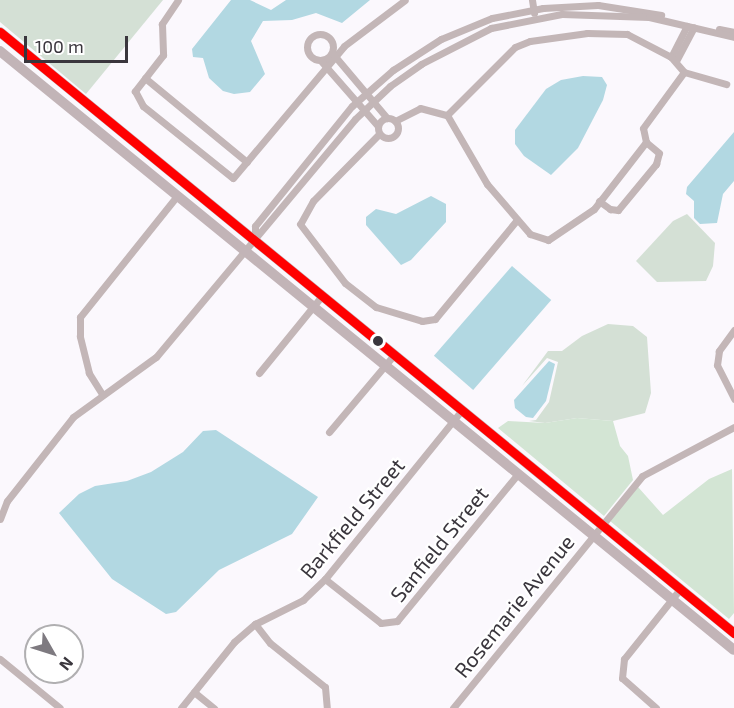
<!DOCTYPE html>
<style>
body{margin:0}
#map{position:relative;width:734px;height:708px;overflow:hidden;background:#fbf8fd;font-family:"Exo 2",sans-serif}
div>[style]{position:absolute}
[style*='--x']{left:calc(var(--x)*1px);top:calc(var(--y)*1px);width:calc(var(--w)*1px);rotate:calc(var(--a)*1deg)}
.green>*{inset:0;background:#d4e0d5}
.forest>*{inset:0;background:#d3e5d4}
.water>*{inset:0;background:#b2d8e2;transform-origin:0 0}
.street>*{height:7px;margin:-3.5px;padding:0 3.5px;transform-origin:3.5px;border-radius:3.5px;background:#c3b6b7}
.street>.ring{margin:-3.5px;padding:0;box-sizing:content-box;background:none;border:7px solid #c3b6b7;border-radius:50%}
.secondary>*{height:10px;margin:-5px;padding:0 5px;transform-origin:5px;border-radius:5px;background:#c2b4b7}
.bus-1>*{height:9px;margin:-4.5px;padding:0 4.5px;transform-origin:4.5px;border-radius:4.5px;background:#f00}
.dots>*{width:16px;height:16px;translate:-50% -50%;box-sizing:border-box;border:3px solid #fff;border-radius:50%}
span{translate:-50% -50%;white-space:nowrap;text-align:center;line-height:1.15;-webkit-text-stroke:4.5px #fff;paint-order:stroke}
.street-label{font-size:21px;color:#3a363d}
.north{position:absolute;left:24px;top:624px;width:60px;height:60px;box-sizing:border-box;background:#fff;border:2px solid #b0afb1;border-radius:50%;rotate:129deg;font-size:16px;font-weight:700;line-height:24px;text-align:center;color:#3a363d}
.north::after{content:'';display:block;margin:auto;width:21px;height:27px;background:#7e7a80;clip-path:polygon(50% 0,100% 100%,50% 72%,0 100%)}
.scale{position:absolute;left:24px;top:36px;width:104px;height:27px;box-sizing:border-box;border:3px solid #3a363d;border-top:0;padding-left:8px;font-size:18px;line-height:21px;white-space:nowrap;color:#3a363d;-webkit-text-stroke:4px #fff;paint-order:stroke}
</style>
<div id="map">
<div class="green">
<i style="clip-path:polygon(0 0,163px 0,86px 94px,0 22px)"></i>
<i style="clip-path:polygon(687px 214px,715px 243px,713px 266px,706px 281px,657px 282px,636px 261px,673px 221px)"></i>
<i style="clip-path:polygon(608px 324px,633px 326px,647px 337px,651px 393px,645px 413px,613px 421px,577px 418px,545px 423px,529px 421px,536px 420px,549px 402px,558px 362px,547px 358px,522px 386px,548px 351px,562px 351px,582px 336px)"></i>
</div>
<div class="forest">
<i style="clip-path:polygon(577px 418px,613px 421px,620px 446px,628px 456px,633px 480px,604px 516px,498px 428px,508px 421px,545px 423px)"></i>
<i style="clip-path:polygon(732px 469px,734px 613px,729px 619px,610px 521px,638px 487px,663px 515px,709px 479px)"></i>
</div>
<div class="water">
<i style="clip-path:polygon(231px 0,250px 0,271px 10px,286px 0,370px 0,342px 23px,316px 13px,292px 20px,263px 21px,251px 41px,265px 74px,250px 92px,234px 94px,223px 91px,209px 78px,203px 58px,193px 57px,192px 49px)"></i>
<i style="clip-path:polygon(583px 76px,602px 77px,607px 85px,603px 100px,578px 148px,551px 175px,524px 156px,515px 144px,515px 130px,546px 89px,561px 80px)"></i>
<i style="clip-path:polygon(734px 132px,734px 181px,723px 194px,717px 223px,700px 224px,694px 218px,694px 201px,686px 194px,687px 187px)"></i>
<i style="clip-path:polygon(431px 196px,446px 204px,446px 222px,411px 260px,401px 265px,366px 225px,366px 217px,376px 209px,396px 214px)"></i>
<i style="left:512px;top:266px;width:52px;height:119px;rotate:41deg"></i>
<i style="clip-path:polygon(549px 361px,555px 364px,546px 401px,533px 418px,526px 417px,515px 408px,514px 400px)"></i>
<i style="clip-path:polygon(216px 430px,318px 497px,292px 534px,219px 570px,176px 612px,166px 614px,112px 579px,59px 513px,79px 494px,95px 486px,127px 481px,151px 472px,183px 452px,203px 431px)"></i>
</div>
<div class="street">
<i style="--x:178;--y:0;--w:29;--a:124"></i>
<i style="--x:162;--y:24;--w:31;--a:88"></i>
<i style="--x:163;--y:55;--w:46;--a:127.9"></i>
<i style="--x:135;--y:91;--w:17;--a:62"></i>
<i style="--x:143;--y:106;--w:115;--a:38.7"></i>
<i style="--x:233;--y:178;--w:172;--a:-49.9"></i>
<i style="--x:344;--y:46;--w:76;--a:-37"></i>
<i style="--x:532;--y:0;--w:13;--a:81"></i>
<i style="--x:719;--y:29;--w:15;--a:11"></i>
<i class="ring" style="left:307px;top:34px;width:19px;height:19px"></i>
<i style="--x:333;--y:54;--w:84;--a:49.8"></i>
<i style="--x:671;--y:57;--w:35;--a:-63"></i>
<i style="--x:321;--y:61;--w:86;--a:48.8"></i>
<i style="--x:676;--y:61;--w:38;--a:-62"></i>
<i style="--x:145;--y:78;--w:132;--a:39.5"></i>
<i style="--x:447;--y:115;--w:96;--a:-45"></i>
<i style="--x:515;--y:47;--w:16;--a:-22"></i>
<i style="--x:530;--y:41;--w:58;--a:-8"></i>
<i style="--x:587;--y:33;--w:40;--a:1.4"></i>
<i style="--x:627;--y:34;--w:50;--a:27.6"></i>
<i style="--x:671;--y:57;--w:20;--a:49"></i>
<i style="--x:684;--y:72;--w:44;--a:15.9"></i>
<i class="ring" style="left:378px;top:118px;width:13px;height:13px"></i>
<i style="--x:395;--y:121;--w:28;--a:-27"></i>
<i style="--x:420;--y:108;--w:28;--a:15"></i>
<i style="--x:447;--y:115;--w:80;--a:59.9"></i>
<i style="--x:487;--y:184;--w:66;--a:49.3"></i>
<i style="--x:530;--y:234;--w:19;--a:18"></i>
<i style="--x:548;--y:240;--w:55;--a:-34"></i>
<i style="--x:594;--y:209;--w:85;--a:-52.2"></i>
<i style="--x:646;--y:142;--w:14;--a:-102"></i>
<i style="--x:643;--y:128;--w:69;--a:-53.8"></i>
<i style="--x:379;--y:134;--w:94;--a:134.6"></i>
<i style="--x:313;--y:201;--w:26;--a:119"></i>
<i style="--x:300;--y:224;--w:74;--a:52.7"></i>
<i style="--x:345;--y:283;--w:39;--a:38"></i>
<i style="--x:376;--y:307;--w:48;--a:16.9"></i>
<i style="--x:422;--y:321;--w:13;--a:-9"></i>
<i style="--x:435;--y:319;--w:129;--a:-50.4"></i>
<i style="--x:599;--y:201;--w:14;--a:36"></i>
<i style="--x:610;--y:209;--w:8;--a:7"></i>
<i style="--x:618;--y:210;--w:60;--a:-50.4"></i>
<i style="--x:656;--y:164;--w:11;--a:-75"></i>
<i style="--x:659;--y:153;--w:17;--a:-140"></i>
<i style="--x:255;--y:235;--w:9;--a:-90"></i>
<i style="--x:255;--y:226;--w:154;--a:-51.1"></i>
<i style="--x:352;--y:106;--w:55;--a:-41.3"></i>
<i style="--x:393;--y:70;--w:57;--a:-32.9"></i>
<i style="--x:441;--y:39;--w:55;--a:-22.4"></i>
<i style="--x:492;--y:18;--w:52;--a:-11.1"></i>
<i style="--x:543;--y:8;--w:55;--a:-3.1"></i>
<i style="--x:598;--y:5;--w:64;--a:9"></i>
<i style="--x:734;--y:330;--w:26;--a:126"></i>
<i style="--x:719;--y:351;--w:14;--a:98"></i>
<i style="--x:717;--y:365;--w:38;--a:63"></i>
<i style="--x:259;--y:373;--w:98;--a:-50.8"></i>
<i style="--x:102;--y:394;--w:25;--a:-122"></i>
<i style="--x:89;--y:373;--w:38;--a:-104"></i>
<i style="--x:80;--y:336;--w:19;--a:-90"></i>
<i style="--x:80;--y:317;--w:155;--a:-51.3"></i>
<i style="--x:329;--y:432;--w:99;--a:-49.9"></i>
<i style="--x:0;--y:519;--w:19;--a:-69"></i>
<i style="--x:7;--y:501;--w:107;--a:-51.8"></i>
<i style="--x:73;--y:417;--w:102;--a:-35.9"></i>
<i style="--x:156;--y:357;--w:310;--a:-50.1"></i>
<i style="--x:355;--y:119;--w:48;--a:-43.3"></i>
<i style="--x:390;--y:86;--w:38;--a:-35"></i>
<i style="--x:421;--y:64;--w:79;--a:-27.2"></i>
<i style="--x:491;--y:28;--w:72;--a:-11.2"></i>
<i style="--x:562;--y:14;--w:87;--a:2"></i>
<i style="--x:649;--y:17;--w:87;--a:13.2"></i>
<i style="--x:325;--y:579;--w:71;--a:38.2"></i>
<i style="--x:381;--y:623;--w:16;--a:-7"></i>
<i style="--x:397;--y:621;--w:189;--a:-50.6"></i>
<i style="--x:255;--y:624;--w:24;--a:52"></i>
<i style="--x:270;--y:643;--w:70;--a:38.7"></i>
<i style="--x:325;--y:687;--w:21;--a:85"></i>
<i style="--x:0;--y:659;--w:77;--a:39.2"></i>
<i style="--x:194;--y:692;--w:26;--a:39"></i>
<i style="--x:181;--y:708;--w:85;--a:-51.2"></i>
<i style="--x:234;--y:642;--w:28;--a:-41"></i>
<i style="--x:255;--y:624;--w:54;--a:-26.6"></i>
<i style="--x:303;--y:600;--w:30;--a:-44"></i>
<i style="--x:325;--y:579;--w:216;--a:-51"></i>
<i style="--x:453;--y:708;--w:299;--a:-50.8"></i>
<i style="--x:642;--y:476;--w:104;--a:-28"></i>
<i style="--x:656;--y:708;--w:45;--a:-138.6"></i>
<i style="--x:622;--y:678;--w:19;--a:-84"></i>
<i style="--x:624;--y:659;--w:90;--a:-51.3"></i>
</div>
<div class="secondary">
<i style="--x:0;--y:32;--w:949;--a:39.31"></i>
<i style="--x:0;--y:51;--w:947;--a:39.22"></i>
</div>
<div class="bus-1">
<i style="--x:0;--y:32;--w:949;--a:39.31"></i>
</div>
<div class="dots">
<i style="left:378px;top:341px;background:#3a363d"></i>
</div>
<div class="street-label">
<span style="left:352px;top:518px;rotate:-50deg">Barkfield Street</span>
<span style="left:439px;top:544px;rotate:-51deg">Sanfield Street</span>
<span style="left:514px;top:606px;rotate:-51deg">Rosemarie Avenue</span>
</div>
<div class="north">N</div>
<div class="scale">100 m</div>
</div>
